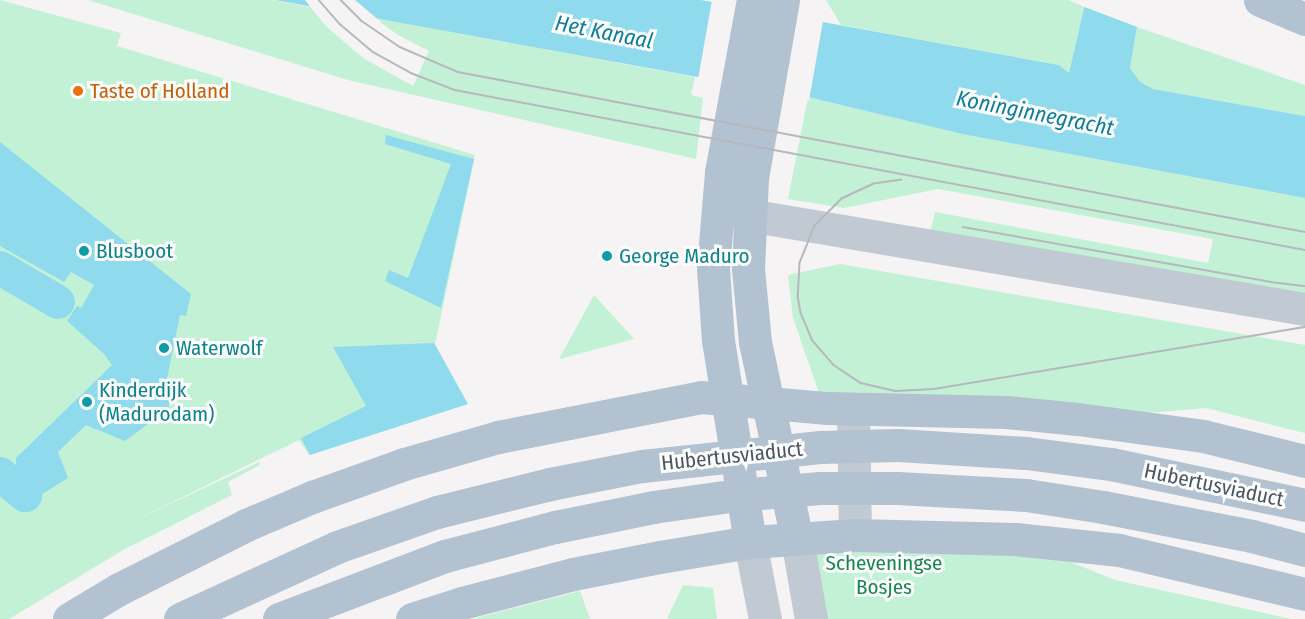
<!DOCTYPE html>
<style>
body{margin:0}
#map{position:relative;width:1305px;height:619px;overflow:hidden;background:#f5f3f3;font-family:"Fira Sans Condensed",sans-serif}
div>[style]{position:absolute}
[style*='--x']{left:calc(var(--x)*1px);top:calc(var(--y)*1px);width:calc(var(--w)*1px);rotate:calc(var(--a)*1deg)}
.green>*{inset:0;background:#c3f1d5}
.water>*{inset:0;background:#90daee}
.pier>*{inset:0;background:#f5f3f3;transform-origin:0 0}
.canal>*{height:34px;margin:-17px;padding:0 17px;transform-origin:17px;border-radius:17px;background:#90daee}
.minor>*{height:33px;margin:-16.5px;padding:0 16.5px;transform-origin:16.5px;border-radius:16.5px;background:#c1cad2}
.major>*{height:33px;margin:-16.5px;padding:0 16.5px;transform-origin:16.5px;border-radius:16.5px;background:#b3c2d1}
.tram>*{height:1.5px;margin:-0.75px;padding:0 0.75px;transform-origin:0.75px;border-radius:0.75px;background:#b5b8bd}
.major-bridge>*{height:33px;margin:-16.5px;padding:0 16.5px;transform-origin:16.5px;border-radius:16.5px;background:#b3c2d1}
.dots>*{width:16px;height:16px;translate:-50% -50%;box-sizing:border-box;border:3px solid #fff;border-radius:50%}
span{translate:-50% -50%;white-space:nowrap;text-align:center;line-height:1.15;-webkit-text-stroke:6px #fff;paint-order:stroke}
.food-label{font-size:21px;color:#c56008}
.left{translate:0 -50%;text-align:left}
.culture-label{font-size:21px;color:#0d838f}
.street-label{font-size:21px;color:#4a5661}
.park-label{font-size:21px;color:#17864f}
.water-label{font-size:22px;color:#0c7c9b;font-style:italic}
</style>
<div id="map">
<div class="green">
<i style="clip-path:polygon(0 0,121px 33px,117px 46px,475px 155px,435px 344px,467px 403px,309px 455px,299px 440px,134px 521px,259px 462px,260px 465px,228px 482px,232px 495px,123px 550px,9px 619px,0 619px)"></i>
<i style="clip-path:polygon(88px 0,273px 0,310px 7px,327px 27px,363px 58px,413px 86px,429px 51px,398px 35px,375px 18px,695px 77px,691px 95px,703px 98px,696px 159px,348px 80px)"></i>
<i style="clip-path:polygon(826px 0,1068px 0,1085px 7px,1069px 73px,1059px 65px,841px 25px)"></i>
<i style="clip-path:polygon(1137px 27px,1305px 85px,1305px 116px,1153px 89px,1140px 83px,1130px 68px)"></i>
<i style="clip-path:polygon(808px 97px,962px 134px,1305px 198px,1305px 299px,930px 234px,935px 212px,1208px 263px,1213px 239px,938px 189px,844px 208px,788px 199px)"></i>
<i style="clip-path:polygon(840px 264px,1305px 345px,1305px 433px,1206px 408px,1078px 419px,821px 399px,793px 318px,788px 275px)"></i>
<i style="clip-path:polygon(594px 295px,634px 339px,559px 359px)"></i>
<i style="clip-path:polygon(1015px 539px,1115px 580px,1291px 619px,811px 619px,798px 548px)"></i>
<i style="clip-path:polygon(683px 585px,713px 588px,717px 619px,667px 619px)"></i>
<i style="clip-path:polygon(580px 591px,590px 619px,472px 619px)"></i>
</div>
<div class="water">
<i style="clip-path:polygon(275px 0,701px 0,1059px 65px,1069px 73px,1086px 0,1137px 27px,1130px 68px,1140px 82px,1153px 89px,1305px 116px,1305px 198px,962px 134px,808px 97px)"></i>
<i style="clip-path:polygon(386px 135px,474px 159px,441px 308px,385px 281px,389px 270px,408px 278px,451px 164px,385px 144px)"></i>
<i style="clip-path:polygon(0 142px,191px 294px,186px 316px,180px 315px,165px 388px,173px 390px,168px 409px,125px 441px,86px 425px,58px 452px,68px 478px,39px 496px,16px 478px,16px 458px,112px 365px,104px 354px,67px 321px,77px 306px,81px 308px,94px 285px,71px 272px,64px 282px,0 246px)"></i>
<i style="clip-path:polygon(434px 343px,468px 404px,310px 455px,301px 438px,366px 406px,333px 347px)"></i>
</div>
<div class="pier">
<i style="clip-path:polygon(305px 0,355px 0,381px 22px,313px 10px)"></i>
<i style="left:712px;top:0;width:113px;height:82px;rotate:10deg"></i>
<i style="clip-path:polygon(1083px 0,1150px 0,1140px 28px,1082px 6px)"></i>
</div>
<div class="canal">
<i style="--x:0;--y:268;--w:67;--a:30.4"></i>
<i style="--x:0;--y:474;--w:33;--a:40"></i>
</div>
<div class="minor">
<i style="--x:724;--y:211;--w:589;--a:9.57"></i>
<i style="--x:853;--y:409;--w:126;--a:89.1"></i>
<i style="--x:797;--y:539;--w:81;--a:80.1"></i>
<i style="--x:750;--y:542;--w:78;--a:79"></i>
</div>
<div class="major">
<i style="--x:783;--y:0;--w:181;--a:99.9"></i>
<i style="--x:752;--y:178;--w:91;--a:92.5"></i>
<i style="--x:748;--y:269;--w:73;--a:84.5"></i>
<i style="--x:755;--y:342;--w:201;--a:78"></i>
<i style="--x:1260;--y:0;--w:49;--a:22.9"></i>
<i style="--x:1111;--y:464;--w:198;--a:11.9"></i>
<i style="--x:1103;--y:507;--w:152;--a:11"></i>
<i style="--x:1252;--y:536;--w:55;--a:14.8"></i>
<i style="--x:750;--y:542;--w:204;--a:-99"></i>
<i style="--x:718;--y:341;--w:73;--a:-93.9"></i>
<i style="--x:713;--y:268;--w:96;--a:-85.2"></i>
<i style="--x:721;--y:172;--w:175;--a:-79.5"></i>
<i style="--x:69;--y:619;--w:58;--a:-31"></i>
<i style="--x:119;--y:589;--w:142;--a:-26.7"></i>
<i style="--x:246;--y:525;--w:72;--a:-23"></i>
<i style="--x:312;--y:497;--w:98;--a:-19.7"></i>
<i style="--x:404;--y:464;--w:98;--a:-16"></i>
<i style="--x:498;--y:437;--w:207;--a:-11.1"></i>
<i style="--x:701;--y:397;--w:127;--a:5"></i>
<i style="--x:828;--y:408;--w:178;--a:1.3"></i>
<i style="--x:1006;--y:412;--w:72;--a:5.6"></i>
<i style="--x:1078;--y:419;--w:126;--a:7.7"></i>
<i style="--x:1203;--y:436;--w:105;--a:13.8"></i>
<i style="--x:412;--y:619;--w:52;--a:-17.7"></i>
<i style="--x:462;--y:603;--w:115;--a:-14.6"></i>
<i style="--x:573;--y:574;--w:89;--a:-11.1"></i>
<i style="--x:660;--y:557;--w:91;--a:-9.5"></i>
<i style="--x:750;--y:542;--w:105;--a:-3.8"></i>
<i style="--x:855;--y:535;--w:160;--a:1.4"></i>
<i style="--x:1015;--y:539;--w:105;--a:6"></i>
<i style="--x:1119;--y:550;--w:191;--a:13.3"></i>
</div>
<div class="tram">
<i style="--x:319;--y:0;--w:32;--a:49"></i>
<i style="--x:340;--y:24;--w:43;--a:40.3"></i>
<i style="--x:373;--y:52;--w:43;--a:28.9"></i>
<i style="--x:411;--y:73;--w:47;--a:21.1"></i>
<i style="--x:455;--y:90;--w:865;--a:10.66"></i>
<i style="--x:341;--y:0;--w:30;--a:45"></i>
<i style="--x:362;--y:21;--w:46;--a:34.4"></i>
<i style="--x:400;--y:47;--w:63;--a:23.3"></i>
<i style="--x:458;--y:72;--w:862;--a:10.7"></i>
<i style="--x:902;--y:180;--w:28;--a:172"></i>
<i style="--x:874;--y:184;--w:35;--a:155"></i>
<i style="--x:842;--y:199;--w:38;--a:135"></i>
<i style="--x:815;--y:226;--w:40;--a:112"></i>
<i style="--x:800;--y:263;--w:33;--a:93"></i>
<i style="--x:798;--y:296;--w:17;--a:80"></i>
<i style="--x:801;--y:313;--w:30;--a:67"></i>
<i style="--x:813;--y:341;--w:32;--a:49"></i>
<i style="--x:834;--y:365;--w:32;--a:34"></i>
<i style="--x:861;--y:383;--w:36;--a:13"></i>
<i style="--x:896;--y:391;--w:38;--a:-3"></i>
<i style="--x:934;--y:389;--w:376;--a:-9.5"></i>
<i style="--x:963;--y:227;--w:313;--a:10.1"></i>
<i style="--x:1271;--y:282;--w:34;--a:7"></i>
</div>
<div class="major-bridge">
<i style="--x:180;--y:619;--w:173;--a:-24.6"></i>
<i style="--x:337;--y:547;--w:106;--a:-19.3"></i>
<i style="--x:437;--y:512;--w:116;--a:-13.9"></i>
<i style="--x:550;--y:484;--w:94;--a:-11.1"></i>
<i style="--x:642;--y:466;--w:179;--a:-6.1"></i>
<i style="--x:820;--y:447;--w:78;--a:-1.5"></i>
<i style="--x:898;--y:445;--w:128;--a:3.6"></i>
<i style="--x:1026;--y:453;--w:86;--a:7.4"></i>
<i style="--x:279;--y:619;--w:178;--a:-20.8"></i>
<i style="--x:445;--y:556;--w:114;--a:-14.8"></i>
<i style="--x:555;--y:527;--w:100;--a:-11.5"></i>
<i style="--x:653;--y:507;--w:85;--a:-8.1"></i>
<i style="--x:737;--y:495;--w:83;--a:-4.8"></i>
<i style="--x:820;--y:488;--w:77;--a:0"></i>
<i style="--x:897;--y:488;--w:129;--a:3.1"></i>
<i style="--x:1026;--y:495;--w:78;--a:8.9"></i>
</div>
<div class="dots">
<i style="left:78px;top:91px;background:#e8710a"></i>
<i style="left:84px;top:251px;background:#0f9aa8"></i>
<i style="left:607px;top:256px;background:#0f9aa8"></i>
<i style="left:164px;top:348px;background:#0f9aa8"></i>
<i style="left:87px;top:402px;background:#0f9aa8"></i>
</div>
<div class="food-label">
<span class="left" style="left:90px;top:91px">Taste of Holland</span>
</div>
<div class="culture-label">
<span class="left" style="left:96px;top:251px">Blusboot</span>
<span class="left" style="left:619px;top:256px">George Maduro</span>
<span class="left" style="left:176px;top:348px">Waterwolf</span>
<span class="left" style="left:99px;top:402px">Kinderdijk<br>(Madurodam)</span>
</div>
<div class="street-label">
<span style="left:732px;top:456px;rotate:-6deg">Hubertusviaduct</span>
<span style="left:1214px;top:485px;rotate:12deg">Hubertusviaduct</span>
</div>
<div class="park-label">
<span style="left:884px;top:575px">Scheveningse<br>Bosjes</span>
</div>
<div class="water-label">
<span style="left:604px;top:32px;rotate:11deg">Het Kanaal</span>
<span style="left:1035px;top:113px;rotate:11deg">Koninginnegracht</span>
</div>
</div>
